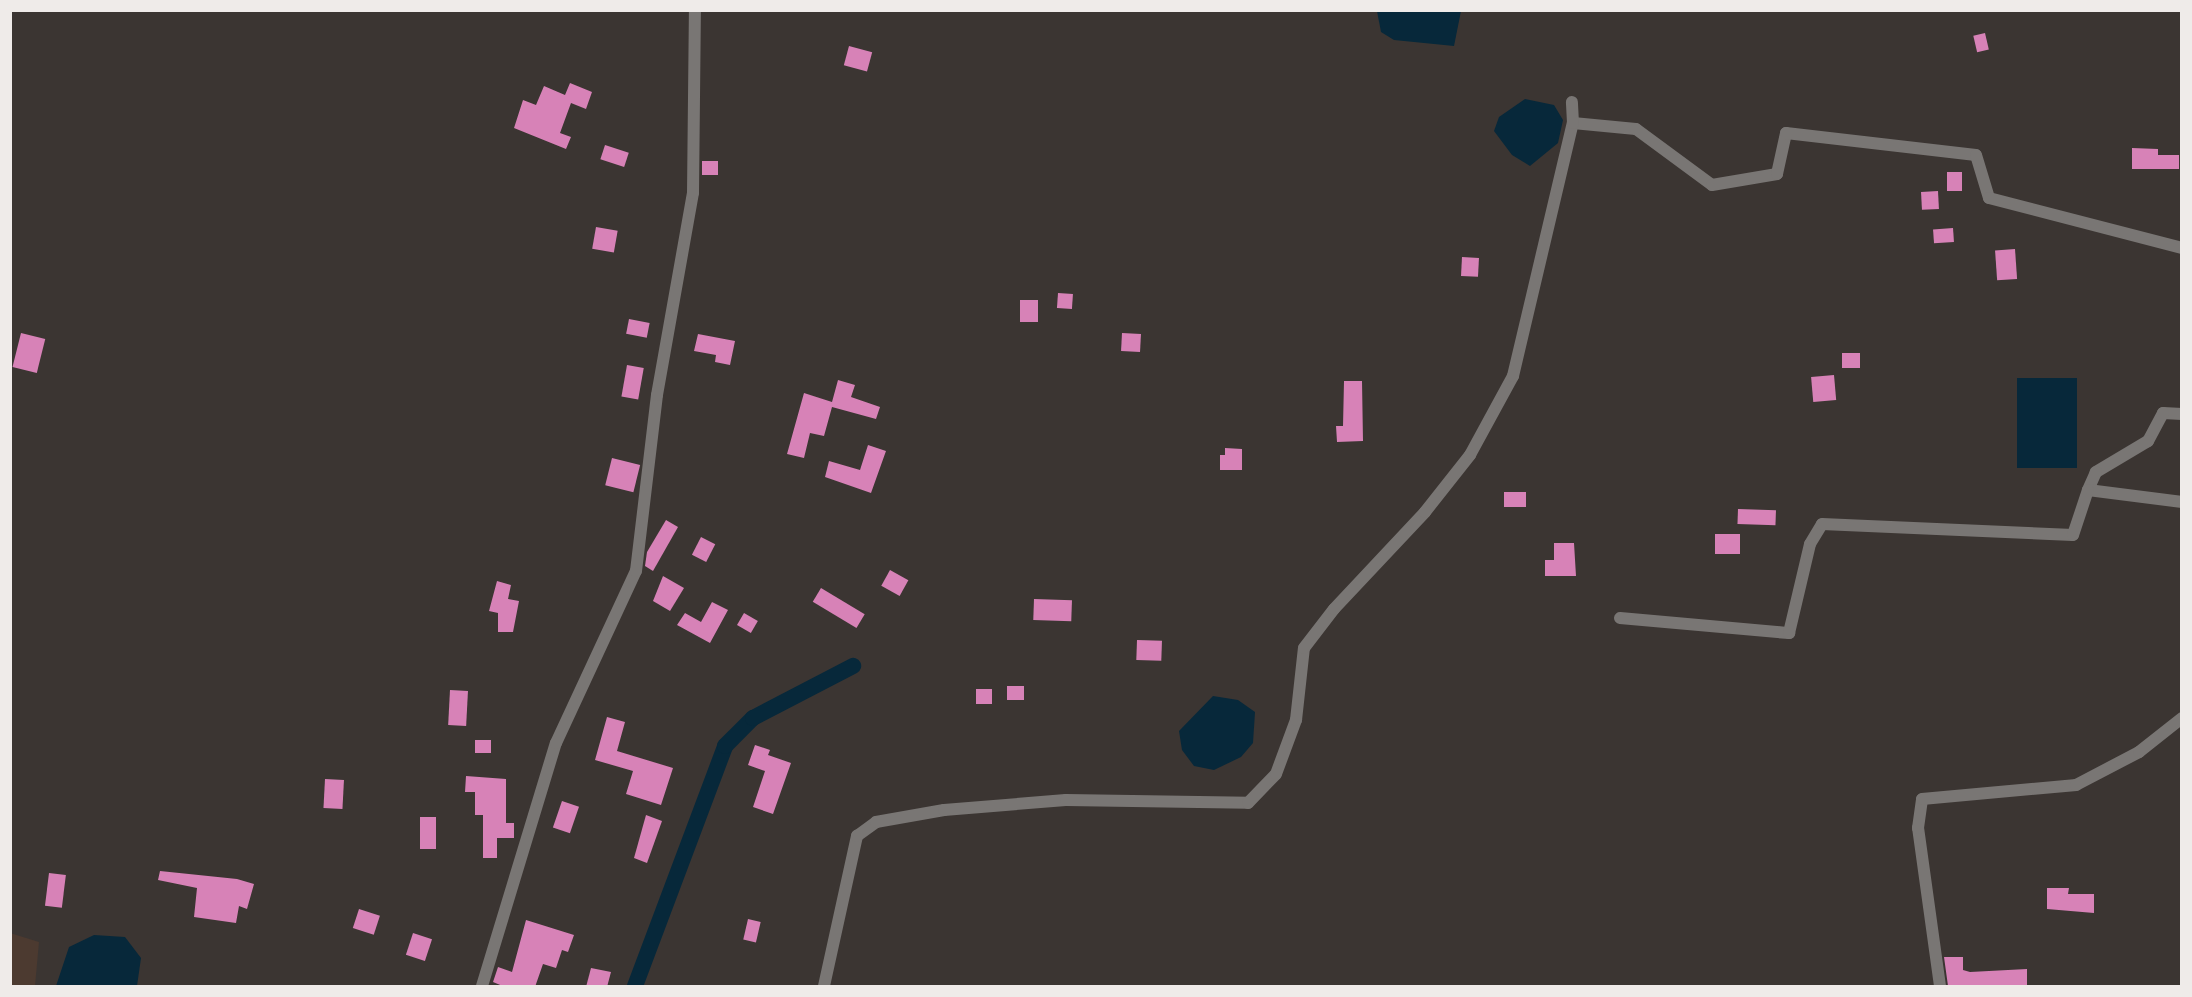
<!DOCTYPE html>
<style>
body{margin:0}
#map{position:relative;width:2192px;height:997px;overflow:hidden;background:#3b3532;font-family:Raleway,sans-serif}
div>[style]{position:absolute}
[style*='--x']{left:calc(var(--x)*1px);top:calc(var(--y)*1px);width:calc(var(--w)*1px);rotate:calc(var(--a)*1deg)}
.industrial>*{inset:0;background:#4c3a30}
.water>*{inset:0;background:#07283a;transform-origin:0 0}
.canal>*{height:16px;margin:-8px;padding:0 8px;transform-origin:8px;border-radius:8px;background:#07283a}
.building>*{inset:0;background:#d782b7;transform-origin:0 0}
.minor>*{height:12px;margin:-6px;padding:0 6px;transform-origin:6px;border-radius:6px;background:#797674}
span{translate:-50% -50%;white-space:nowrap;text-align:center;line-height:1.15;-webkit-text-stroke:6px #3b3532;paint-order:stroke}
.frame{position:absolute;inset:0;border:12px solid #efebe9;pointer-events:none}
</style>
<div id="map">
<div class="industrial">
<i style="clip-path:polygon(10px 933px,39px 942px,35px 986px,11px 986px)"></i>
</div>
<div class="water">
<i style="clip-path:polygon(1377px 11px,1461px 11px,1454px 46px,1394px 40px,1381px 32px)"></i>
<i style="clip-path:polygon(1525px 99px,1554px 105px,1563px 120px,1558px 143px,1530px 166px,1512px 155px,1494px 131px,1499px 117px)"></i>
<i style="left:2017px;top:378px;width:60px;height:90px"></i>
<i style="clip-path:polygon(1213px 696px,1238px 700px,1255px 712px,1253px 743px,1241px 757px,1214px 770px,1194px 766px,1182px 750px,1179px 731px)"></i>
<i style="clip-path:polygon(94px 935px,125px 937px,141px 958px,137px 986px,56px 986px,69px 947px)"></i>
</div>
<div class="canal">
<i style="--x:635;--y:986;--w:256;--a:-69.4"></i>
<i style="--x:725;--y:746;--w:40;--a:-45"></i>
<i style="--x:753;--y:718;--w:113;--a:-27.5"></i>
</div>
<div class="building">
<i style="left:1985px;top:33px;width:17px;height:12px;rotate:77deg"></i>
<i style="left:849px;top:46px;width:24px;height:20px;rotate:15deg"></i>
<i style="clip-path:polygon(570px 83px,592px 92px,586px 109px,571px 103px,560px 133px,571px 137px,566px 149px,514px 128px,523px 100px,536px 105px,544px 86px,565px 95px)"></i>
<i style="left:605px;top:145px;width:25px;height:15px;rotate:18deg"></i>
<i style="clip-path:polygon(2132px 148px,2158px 149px,2158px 155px,2179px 155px,2179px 169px,2132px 169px)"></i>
<i style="left:702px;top:161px;width:16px;height:14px"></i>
<i style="left:1947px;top:172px;width:15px;height:19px"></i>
<i style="left:1938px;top:191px;width:18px;height:17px;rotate:87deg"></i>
<i style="left:596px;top:227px;width:22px;height:22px;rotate:10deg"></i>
<i style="left:1953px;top:228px;width:14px;height:20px;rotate:86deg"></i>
<i style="left:2015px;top:249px;width:30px;height:20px;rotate:86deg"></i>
<i style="left:1462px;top:257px;width:17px;height:19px;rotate:3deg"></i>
<i style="left:1058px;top:293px;width:15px;height:15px;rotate:4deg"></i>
<i style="left:1020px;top:300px;width:18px;height:22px"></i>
<i style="left:629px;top:319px;width:21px;height:15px;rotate:11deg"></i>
<i style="left:21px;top:333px;width:25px;height:35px;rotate:14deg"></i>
<i style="left:1122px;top:333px;width:19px;height:18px;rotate:3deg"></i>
<i style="clip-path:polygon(698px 334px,735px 341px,730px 365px,715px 362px,716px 355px,694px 351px)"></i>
<i style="left:1842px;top:353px;width:18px;height:15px"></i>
<i style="left:627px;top:365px;width:17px;height:32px;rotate:10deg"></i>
<i style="left:1834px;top:375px;width:25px;height:23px;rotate:85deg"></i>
<i style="clip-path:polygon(838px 380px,855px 385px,851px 397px,880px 407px,876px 419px,832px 407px,824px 436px,810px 433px,804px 458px,787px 454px,804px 393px,832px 402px)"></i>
<i style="clip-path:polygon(1344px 381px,1362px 381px,1363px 441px,1337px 442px,1336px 426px,1343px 426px)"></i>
<i style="clip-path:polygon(868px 445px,886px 451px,871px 493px,825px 477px,829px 461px,860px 470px)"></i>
<i style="clip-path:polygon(1225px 448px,1242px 449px,1242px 470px,1220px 470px,1220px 455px,1225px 455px)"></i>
<i style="left:612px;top:458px;width:29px;height:28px;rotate:14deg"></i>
<i style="left:1504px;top:492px;width:22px;height:15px"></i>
<i style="left:1738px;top:509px;width:38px;height:15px;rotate:2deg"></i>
<i style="clip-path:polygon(666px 520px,678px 527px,653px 571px,645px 566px,647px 552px)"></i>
<i style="left:1740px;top:534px;width:20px;height:25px;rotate:90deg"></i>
<i style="left:701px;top:537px;width:16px;height:20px;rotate:27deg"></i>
<i style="clip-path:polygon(1554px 543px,1574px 543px,1576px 576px,1545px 576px,1545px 560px,1554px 560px)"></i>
<i style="left:890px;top:570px;width:21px;height:18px;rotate:29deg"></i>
<i style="clip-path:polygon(663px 576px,684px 588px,670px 611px,653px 601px)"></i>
<i style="clip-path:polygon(497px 581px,511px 585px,508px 599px,519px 601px,513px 632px,498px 632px,498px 613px,489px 611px)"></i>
<i style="left:821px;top:588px;width:51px;height:16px;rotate:31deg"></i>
<i style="left:1034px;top:599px;width:38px;height:21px;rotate:2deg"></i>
<i style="clip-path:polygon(712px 602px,728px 610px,710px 643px,677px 625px,685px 613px,701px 622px)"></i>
<i style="left:744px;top:613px;width:16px;height:14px;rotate:30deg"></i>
<i style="left:1137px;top:640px;width:25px;height:20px;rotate:2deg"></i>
<i style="left:1007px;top:686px;width:17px;height:14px"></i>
<i style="left:976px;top:689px;width:16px;height:15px"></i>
<i style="left:450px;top:690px;width:18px;height:35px;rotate:3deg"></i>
<i style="clip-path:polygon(607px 717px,625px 722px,617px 751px,673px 768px,661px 805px,626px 794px,633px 771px,595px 760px)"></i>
<i style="left:475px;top:740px;width:16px;height:13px"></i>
<i style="clip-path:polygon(755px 745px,770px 750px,768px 755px,791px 763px,773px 814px,753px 807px,765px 771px,748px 765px)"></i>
<i style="clip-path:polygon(466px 776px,506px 779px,506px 823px,514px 823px,514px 838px,497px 838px,497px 858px,483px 858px,483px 815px,475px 815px,475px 792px,465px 792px)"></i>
<i style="left:325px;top:779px;width:19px;height:29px;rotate:3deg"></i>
<i style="left:562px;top:801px;width:18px;height:28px;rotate:19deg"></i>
<i style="clip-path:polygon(646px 815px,662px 821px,647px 863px,634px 858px)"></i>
<i style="left:420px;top:817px;width:16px;height:32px"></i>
<i style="clip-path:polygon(160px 871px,237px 879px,254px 884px,247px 909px,239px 906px,236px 923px,194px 917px,197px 888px,158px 880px)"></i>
<i style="left:49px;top:873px;width:17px;height:33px;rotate:7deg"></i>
<i style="clip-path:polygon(2047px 888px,2069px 888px,2068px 894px,2094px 894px,2094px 913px,2047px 909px)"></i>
<i style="left:359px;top:909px;width:22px;height:20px;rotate:18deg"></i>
<i style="left:748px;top:919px;width:13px;height:21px;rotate:13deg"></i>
<i style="clip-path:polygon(526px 920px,574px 935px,568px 952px,562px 950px,556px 968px,543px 964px,535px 987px,505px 987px,493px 982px,498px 967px,512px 972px)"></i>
<i style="left:413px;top:933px;width:20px;height:23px;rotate:18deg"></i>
<i style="clip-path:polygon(1944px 957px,1963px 957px,1963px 970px,1970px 972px,2027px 969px,2027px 987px,1948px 986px)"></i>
<i style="clip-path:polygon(591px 968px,611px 972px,607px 987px,586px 987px)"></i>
</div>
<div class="minor">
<i style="--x:1573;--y:123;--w:63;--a:5.4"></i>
<i style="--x:1636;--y:129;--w:94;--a:36.4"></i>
<i style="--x:1712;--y:185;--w:66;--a:-9.6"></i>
<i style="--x:1777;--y:174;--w:42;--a:-77.6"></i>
<i style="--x:1786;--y:133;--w:191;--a:6.6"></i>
<i style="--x:1976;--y:155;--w:45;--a:73.2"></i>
<i style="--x:1989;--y:198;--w:199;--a:14.5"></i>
<i style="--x:2182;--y:414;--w:19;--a:-177"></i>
<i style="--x:2163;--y:413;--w:32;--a:118"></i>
<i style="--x:2148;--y:441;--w:61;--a:149.2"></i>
<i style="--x:2096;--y:472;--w:20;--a:114"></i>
<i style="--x:2088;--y:490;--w:95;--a:7.3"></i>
<i style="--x:1620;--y:618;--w:170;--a:5.1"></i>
<i style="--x:1789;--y:633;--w:91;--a:-76.7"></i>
<i style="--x:1810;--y:544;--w:23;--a:-59"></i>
<i style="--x:1822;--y:524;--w:251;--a:2.5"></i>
<i style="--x:2073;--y:535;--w:47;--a:-71.6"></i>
<i style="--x:482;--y:986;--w:254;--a:-73.1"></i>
<i style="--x:556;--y:743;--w:190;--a:-65.1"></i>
<i style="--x:636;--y:571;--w:177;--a:-83.2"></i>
<i style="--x:657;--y:395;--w:205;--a:-79.9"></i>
<i style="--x:693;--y:193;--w:183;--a:-89.4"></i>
<i style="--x:824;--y:986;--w:154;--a:-77.6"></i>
<i style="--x:857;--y:836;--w:24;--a:-36"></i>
<i style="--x:876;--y:822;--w:69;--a:-10"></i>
<i style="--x:944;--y:810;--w:122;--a:-4.7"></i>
<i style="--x:1066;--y:800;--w:182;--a:0.9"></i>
<i style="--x:1248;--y:803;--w:40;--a:-46"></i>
<i style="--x:1276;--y:774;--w:58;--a:-69.7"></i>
<i style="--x:1296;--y:720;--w:72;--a:-83.7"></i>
<i style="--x:1304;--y:648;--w:49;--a:-52.4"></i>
<i style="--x:1334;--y:609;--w:133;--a:-46.8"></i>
<i style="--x:1425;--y:512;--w:73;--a:-51.7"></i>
<i style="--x:1470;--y:455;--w:90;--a:-61.4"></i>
<i style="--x:1513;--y:376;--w:260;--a:-76.7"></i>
<i style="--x:1573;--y:123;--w:21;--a:-93"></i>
<i style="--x:1940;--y:986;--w:160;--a:-97.9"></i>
<i style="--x:1918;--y:828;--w:29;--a:-82"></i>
<i style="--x:1922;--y:799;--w:155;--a:-5.2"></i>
<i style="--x:2076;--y:785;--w:71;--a:-27.6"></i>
<i style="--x:2139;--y:752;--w:55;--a:-38.3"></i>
</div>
<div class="frame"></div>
</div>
